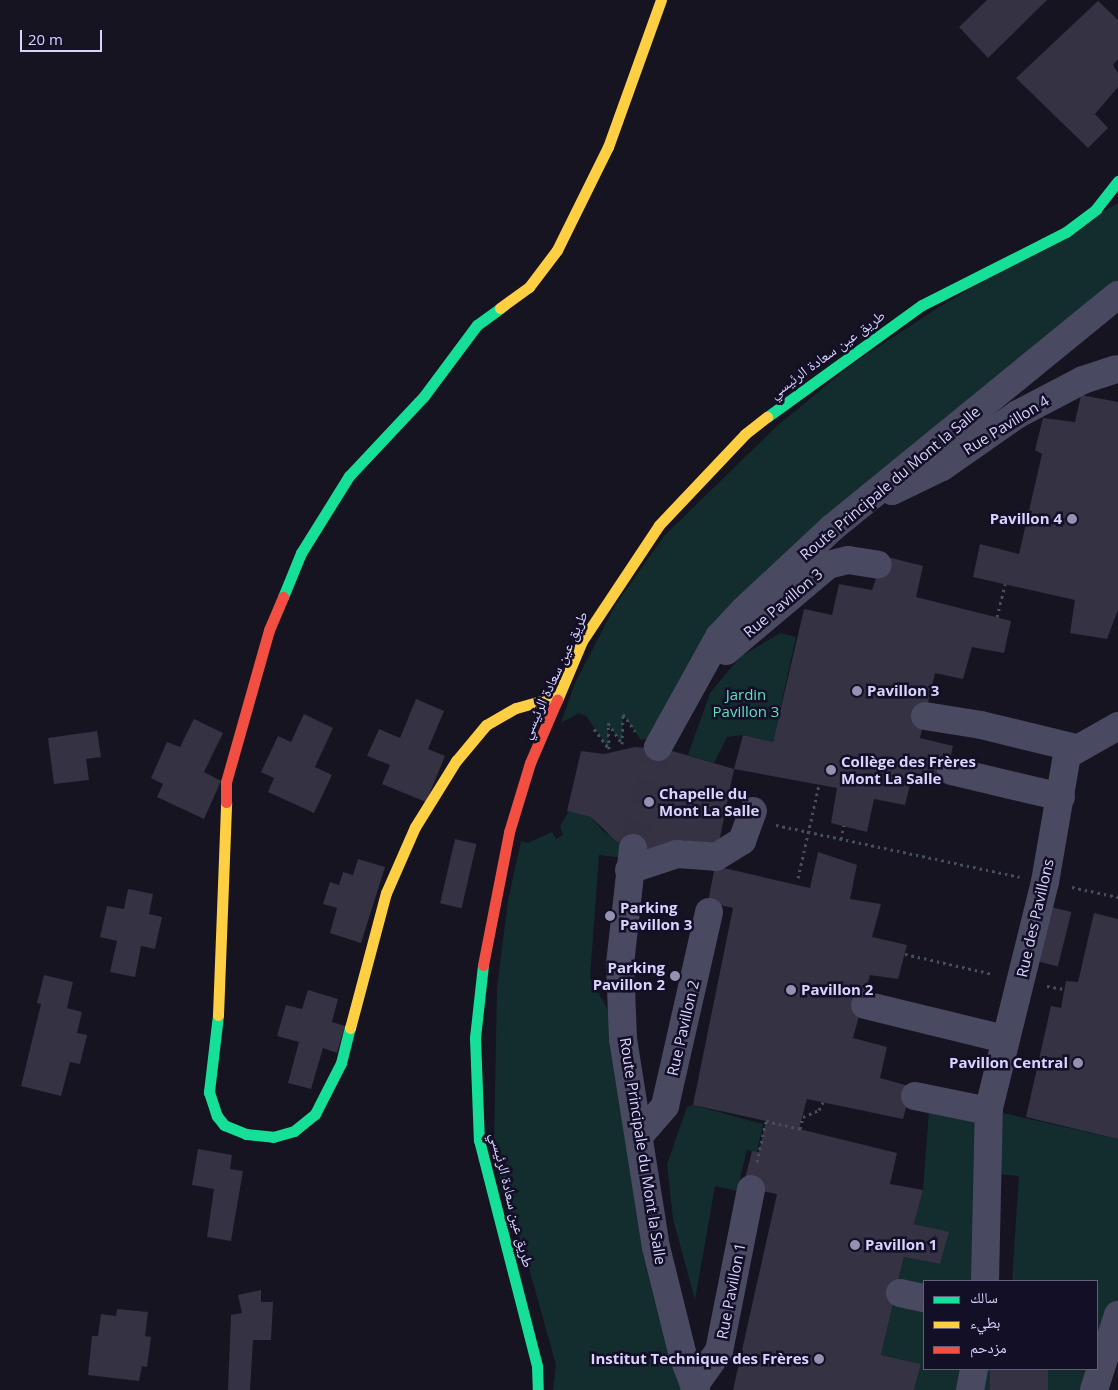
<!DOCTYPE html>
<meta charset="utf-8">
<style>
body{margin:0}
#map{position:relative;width:1118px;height:1390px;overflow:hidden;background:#161421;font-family:"Open Sans","Noto Naskh Arabic",sans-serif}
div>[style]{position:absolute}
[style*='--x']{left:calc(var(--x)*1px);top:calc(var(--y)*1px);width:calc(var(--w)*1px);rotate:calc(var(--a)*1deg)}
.green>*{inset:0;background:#132c2d}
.building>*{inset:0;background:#343243;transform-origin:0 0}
.street-tunnel>*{height:28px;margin-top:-14px;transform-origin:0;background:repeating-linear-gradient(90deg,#333142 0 28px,transparent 0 42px)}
.path>*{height:3px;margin-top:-1.5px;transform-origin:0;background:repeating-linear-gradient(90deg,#44505f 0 2.5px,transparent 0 6.5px)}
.street>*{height:28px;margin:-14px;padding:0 14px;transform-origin:14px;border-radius:14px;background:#4a4962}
.fast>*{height:11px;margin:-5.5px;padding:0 5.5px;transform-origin:5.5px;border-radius:5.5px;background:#16e098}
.slow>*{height:11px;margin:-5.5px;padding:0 5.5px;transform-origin:5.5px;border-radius:5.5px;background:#ffcf43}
.jam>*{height:11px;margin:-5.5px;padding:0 5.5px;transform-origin:5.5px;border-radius:5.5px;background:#f24e42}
.dots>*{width:14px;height:14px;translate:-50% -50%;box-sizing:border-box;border:2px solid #130f26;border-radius:50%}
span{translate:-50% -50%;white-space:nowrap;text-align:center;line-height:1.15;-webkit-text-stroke:5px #130f26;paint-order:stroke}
.street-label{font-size:15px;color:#d9d4ff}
.poi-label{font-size:15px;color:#d9d4ff;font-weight:700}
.right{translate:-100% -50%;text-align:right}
.left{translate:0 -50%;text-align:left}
.park-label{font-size:15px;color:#5fe0c0}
.legend{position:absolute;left:923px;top:1280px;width:175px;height:90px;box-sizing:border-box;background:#130f26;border:1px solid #625e7d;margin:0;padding:6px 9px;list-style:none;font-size:15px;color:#d9d4ff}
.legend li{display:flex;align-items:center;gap:10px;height:25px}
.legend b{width:25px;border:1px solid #625e7d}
.scale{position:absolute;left:20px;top:30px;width:82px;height:22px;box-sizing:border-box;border:2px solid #d9d4ff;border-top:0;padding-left:6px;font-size:15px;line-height:18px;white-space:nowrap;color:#d9d4ff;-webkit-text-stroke:4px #130f26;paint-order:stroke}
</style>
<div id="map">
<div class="green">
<i style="clip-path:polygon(1118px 203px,1118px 280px,787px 557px,664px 736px,641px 740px,623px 715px,622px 744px,608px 724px,609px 749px,586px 716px,579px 713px,561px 723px,575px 683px,616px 604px,664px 536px,777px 426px,851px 365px,939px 307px)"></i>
<i style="clip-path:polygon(780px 633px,796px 637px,773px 742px,743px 735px,727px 737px,714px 763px,688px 755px,710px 693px,740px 657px)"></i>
<i style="clip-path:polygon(569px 811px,591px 817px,603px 831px,633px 848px,632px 859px,599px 855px,590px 978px,624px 1038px,695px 1390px,553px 1390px,556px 1365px,524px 1250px,502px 1192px,494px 1144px,497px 988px,508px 901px,521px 841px,528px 843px,552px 832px,556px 839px,563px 835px,560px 826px)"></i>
<i style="clip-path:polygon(693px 1105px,763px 1124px,757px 1152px,747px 1150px,737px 1191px,715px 1186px,695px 1300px,673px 1219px,667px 1164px,687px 1107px)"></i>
<i style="clip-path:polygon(929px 1109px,983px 1120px,979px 1281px,924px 1281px,924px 1286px,899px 1281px,904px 1257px,940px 1264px,948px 1233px,914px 1224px,923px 1190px)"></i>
<i style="clip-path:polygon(1003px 1113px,1118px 1139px,1118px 1314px,1094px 1390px,983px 1390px,987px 1369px,1097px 1369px,1097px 1281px,1012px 1281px,1019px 1176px,998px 1174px)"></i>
<i style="clip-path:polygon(893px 1303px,924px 1309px,924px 1369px,971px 1369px,967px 1390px,914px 1390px,921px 1364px,881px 1355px)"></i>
</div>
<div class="building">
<i style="clip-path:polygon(987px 0,1047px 0,988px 58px,959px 27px)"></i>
<i style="clip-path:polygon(1098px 1px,1118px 20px,1118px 59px,1113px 65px,1118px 73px,1118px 87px,1095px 114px,1108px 128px,1088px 148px,1016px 78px)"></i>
<i style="clip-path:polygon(1081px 395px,1118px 402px,1118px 610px,1107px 639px,1070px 633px,1075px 600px,973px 577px,980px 544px,1019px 554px,1042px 454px,1035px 450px,1043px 418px,1075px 422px)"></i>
<i style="clip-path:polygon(884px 556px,923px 566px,916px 597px,1011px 621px,1004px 653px,972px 647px,963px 679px,935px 673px,920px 738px,953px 746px,945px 780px,913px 773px,905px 805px,874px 799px,867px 832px,831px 823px,837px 788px,734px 769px,743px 735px,773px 742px,804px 609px,832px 615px,839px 584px,872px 590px)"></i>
<i style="clip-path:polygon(416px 699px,444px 711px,428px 749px,445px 756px,426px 802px,382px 784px,390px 765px,367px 756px,379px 729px,400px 738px)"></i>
<i style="clip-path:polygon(304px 714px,333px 728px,315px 767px,332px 775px,314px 813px,268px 792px,274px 778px,261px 772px,278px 736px,291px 742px)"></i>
<i style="clip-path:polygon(194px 719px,223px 733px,204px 772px,221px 781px,204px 819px,157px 797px,163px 784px,151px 778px,167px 742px,180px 747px)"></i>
<i style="clip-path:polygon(97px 731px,101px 757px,86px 759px,89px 780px,54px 784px,48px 738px)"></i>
<i style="clip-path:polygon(635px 747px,669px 750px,734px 769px,716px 857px,684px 840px,661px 850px,633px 848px,616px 841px,591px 817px,567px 811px,581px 751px,604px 754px)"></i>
<i style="left:455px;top:839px;width:22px;height:66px;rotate:13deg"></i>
<i style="clip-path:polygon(818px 852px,857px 865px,850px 899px,881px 904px,872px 937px,907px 945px,898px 979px,870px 975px,853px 1038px,887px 1047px,880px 1078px,912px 1087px,903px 1119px,807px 1099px,799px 1129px,897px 1153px,890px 1184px,923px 1190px,914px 1224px,949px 1232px,940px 1264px,904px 1257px,881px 1355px,921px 1364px,914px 1390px,733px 1390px,777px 1194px,743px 1187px,752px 1151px,759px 1152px,766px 1121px,693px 1105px,733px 908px,708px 902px,715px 866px,810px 888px)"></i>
<i style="clip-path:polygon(358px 859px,385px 867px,361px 943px,330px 933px,337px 908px,323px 904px,330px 882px,339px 885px,343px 872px,353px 875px)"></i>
<i style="clip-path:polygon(128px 889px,153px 894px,149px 914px,162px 917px,155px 949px,141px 946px,135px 977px,110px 972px,117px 941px,100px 937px,107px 906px,124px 909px)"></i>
<i style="left:1051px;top:907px;width:21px;height:56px;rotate:14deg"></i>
<i style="clip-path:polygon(1094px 913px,1118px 919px,1118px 1139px,1026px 1117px,1051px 1006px,1061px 1008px,1066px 981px,1078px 982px)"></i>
<i style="clip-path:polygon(44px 975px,73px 982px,67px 1008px,82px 1012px,77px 1033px,87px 1035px,80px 1064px,70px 1062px,61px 1096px,21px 1086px,41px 1004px,37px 1003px)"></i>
<i style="clip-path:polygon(308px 990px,338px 999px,332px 1022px,345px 1026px,337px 1053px,323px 1048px,311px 1089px,288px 1083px,299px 1042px,277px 1036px,286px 1005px,302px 1009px)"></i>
<i style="clip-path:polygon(198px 1149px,232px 1155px,230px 1169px,243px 1171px,231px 1241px,207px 1237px,214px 1189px,192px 1185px)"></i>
<i style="clip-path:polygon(261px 1290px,261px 1302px,273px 1302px,271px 1340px,253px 1340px,250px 1390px,228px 1390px,231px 1315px,242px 1313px,238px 1295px)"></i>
<i style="clip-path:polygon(117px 1309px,148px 1312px,145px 1336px,151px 1337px,147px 1367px,142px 1366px,139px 1381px,88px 1375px,92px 1336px,98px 1336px,101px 1314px,116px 1316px)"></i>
<i style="left:990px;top:1369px;width:58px;height:21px"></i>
</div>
<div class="street-tunnel">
<i style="--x:633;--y:848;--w:104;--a:-76.1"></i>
</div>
<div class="path">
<i style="--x:997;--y:617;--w:34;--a:-76"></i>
<i style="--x:594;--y:729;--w:25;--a:53"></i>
<i style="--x:609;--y:749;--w:26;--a:-92"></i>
<i style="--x:608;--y:723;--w:25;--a:56"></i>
<i style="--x:622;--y:744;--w:30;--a:-88"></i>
<i style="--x:623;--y:714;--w:21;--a:55"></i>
<i style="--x:776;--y:825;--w:249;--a:12"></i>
<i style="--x:841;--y:839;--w:14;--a:-78"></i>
<i style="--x:798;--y:878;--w:95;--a:-77.3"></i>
<i style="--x:1072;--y:887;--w:47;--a:12.3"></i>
<i style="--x:905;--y:954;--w:90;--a:12.8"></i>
<i style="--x:1047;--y:986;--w:17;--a:10"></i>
<i style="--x:757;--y:1162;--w:42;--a:-77.6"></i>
<i style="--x:766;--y:1121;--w:35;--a:13"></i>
<i style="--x:800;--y:1129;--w:12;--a:-76"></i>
<i style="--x:803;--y:1117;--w:17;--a:-24"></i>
<i style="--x:819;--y:1110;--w:9;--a:-63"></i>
</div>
<div class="street">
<i style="--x:892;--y:491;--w:55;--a:-25.6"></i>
<i style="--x:942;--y:467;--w:93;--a:-34.9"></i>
<i style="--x:1018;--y:414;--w:73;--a:-27.6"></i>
<i style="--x:1083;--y:380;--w:35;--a:-18"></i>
<i style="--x:726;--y:651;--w:133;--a:-40.1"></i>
<i style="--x:828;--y:565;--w:21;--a:-14"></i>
<i style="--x:848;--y:560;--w:30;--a:9"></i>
<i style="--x:925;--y:716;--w:57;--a:9.1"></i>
<i style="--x:981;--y:725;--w:97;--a:13.7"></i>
<i style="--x:658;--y:747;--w:126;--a:-61"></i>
<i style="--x:719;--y:637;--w:35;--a:-47"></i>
<i style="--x:743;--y:611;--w:122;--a:-43"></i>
<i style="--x:832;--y:528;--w:369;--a:-39.2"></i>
<i style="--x:951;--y:771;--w:113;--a:13.3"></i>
<i style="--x:633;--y:848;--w:117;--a:96.4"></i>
<i style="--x:620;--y:964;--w:75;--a:87.7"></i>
<i style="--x:623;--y:1039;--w:211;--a:81"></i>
<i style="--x:656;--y:1247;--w:112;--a:76.1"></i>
<i style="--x:683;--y:1356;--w:36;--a:69"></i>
<i style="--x:629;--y:870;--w:51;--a:-18.4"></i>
<i style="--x:677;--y:854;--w:39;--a:4"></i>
<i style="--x:716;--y:857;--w:31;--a:-32"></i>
<i style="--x:742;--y:841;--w:32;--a:-70"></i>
<i style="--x:865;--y:1005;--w:143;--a:13.7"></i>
<i style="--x:915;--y:1096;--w:75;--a:11.6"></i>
<i style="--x:639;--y:1136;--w:40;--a:-49"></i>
<i style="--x:665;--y:1106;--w:199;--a:-77.2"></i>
<i style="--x:985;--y:1281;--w:173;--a:-88.7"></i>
<i style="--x:989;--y:1108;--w:233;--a:-76.1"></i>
<i style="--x:1045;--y:882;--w:129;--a:-80.2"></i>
<i style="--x:1067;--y:755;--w:59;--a:-29.6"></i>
<i style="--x:900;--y:1293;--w:25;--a:12"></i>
<i style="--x:694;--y:1386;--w:43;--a:-54.5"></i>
<i style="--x:719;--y:1351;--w:165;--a:-78.8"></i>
<i style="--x:970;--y:1390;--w:21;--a:-79"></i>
<i style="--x:1094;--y:1390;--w:79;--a:-72.3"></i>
</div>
<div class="fast">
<i style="--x:767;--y:417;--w:191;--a:-35.9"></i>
<i style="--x:922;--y:305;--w:161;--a:-26.9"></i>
<i style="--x:1066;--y:232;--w:38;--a:-37"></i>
<i style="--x:1096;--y:209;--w:36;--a:-52"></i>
<i style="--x:283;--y:597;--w:48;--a:-67.8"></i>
<i style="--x:301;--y:553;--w:91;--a:-58.1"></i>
<i style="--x:349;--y:476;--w:110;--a:-46.8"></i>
<i style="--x:424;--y:396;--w:89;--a:-53.3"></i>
<i style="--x:477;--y:325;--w:29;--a:-36"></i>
<i style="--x:483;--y:965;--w:73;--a:96.3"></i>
<i style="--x:475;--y:1038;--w:102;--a:87.8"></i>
<i style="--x:479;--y:1140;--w:233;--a:75.6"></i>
<i style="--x:537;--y:1366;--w:24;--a:88"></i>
<i style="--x:218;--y:1015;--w:78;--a:96.7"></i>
<i style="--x:209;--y:1092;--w:25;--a:72"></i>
<i style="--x:217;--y:1116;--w:11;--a:52"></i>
<i style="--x:224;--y:1125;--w:24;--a:22"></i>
<i style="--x:246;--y:1134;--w:27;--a:6"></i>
<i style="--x:273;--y:1137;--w:22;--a:-16"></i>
<i style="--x:294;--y:1131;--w:27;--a:-39"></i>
<i style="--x:315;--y:1114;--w:57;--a:-63"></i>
<i style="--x:341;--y:1063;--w:36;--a:-76"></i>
</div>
<div class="slow">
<i style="--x:500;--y:308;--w:36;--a:-36"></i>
<i style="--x:529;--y:287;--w:46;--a:-52.9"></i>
<i style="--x:557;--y:250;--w:115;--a:-63.7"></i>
<i style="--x:608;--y:147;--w:156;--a:-70.2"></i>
<i style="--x:557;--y:700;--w:64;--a:-67"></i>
<i style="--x:582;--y:641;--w:139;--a:-56.4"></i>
<i style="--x:659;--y:525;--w:125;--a:-46.6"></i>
<i style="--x:745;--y:434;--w:28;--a:-38"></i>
<i style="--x:218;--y:1015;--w:213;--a:-87.8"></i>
<i style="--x:350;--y:1028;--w:140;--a:-75.1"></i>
<i style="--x:386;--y:893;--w:72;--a:-66.3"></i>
<i style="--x:415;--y:827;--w:78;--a:-58.2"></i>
<i style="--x:456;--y:761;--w:47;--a:-50.2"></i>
<i style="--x:486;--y:725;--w:34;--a:-30"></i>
<i style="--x:516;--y:708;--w:44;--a:-15.9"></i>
</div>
<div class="jam">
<i style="--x:226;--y:802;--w:20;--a:-90"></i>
<i style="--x:226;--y:782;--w:158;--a:-74.2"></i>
<i style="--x:269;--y:630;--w:36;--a:-67"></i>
<i style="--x:483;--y:965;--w:136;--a:-78.9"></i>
<i style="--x:509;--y:832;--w:72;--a:-73.1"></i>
<i style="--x:530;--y:763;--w:69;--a:-66.8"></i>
</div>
<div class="dots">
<i style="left:1072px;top:519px;background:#9591b1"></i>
<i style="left:857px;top:691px;background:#9591b1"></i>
<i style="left:831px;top:770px;background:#9591b1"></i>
<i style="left:649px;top:802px;background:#9591b1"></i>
<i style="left:610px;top:916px;background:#9591b1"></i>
<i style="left:675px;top:976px;background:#9591b1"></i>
<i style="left:791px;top:990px;background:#9591b1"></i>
<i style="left:1078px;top:1063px;background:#9591b1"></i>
<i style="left:855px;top:1245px;background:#9591b1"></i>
<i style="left:819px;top:1359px;background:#9591b1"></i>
</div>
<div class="street-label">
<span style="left:827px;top:354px;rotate:-36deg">طريق عين سعادة الرئيسي</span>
<span style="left:1006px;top:425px;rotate:-32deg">Rue Pavillon 4</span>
<span style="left:890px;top:483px;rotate:-40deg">Route Principale du Mont la Salle</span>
<span style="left:783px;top:603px;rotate:-40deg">Rue Pavillon 3</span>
<span style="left:554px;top:675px;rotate:-65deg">طريق عين سعادة الرئيسي</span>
<span style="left:1035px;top:918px;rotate:-77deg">Rue des Pavillons</span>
<span style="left:683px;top:1028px;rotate:-77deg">Rue Pavillon 2</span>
<span style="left:643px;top:1151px;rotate:81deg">Route Principale du Mont la Salle</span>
<span style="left:512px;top:1200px;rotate:76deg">طريق عين سعادة الرئيسي</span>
<span style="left:731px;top:1291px;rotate:-79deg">Rue Pavillon 1</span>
</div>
<div class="poi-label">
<span class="right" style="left:1062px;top:519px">Pavillon 4</span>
<span class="left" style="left:867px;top:691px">Pavillon 3</span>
<span class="left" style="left:841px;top:770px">Collège des Frères<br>Mont La Salle</span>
<span class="left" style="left:659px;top:802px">Chapelle du<br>Mont La Salle</span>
<span class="left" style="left:620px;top:916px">Parking<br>Pavillon 3</span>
<span class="right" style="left:665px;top:976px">Parking<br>Pavillon 2</span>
<span class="left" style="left:801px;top:990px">Pavillon 2</span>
<span class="right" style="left:1068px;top:1063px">Pavillon Central</span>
<span class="left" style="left:865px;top:1245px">Pavillon 1</span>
<span class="right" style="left:809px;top:1359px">Institut Technique des Frères</span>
</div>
<div class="park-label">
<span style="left:746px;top:703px">Jardin<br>Pavillon 3</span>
</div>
<ul class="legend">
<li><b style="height:6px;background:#16e098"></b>سالك</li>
<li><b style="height:6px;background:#ffcf43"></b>بطيء</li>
<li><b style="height:6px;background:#f24e42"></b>مزدحم</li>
</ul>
<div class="scale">20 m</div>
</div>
